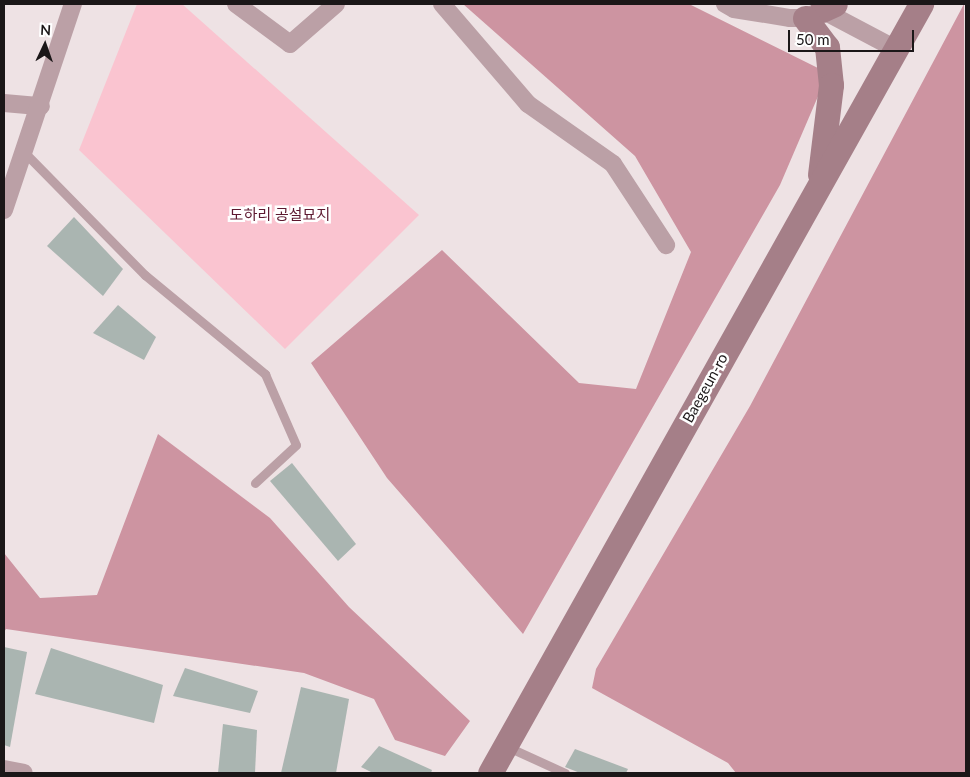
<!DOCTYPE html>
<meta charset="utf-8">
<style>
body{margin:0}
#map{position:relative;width:970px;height:777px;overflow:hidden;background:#eee2e4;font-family:Lato,"Noto Sans KR",sans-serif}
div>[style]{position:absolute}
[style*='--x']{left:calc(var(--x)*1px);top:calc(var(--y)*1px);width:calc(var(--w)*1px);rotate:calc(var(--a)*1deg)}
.green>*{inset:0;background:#fac4d0}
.forest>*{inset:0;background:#cd94a1}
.building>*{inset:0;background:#aab5b1}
.lane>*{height:9px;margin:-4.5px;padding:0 4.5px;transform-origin:4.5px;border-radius:4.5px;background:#bba0a6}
.street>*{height:18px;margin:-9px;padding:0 9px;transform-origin:9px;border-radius:9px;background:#bba0a6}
.secondary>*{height:25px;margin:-12.5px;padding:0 12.5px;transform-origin:12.5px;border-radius:12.5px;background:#a57f88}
span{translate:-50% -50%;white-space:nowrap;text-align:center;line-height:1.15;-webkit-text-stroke:5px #fff;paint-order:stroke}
.park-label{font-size:15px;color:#5d1930}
.street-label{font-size:15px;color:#1b1718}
.frame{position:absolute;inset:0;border:5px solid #1b1718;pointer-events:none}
.north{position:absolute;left:20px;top:20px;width:50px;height:50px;-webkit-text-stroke:4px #fff;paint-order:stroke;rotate:3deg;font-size:14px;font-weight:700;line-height:20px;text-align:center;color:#1b1718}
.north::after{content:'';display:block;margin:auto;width:18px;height:22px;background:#1b1718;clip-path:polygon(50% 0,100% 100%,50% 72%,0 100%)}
.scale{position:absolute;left:788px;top:30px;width:126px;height:22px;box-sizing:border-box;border:2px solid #1b1718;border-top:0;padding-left:6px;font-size:15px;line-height:18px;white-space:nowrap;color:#1b1718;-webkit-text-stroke:4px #fff;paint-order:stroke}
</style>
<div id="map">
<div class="green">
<i style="clip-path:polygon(137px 4px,182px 4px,419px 215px,285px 349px,79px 150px)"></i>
</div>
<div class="forest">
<i style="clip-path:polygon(463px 4px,689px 4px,828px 73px,780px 185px,523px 634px,387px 478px,311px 363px,442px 250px,579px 383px,636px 389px,691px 252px,635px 156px)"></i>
<i style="clip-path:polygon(964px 4px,966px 773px,736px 773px,728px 763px,592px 688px,596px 669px,750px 406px)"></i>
<i style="clip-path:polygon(158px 434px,270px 518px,349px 607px,470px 721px,445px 756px,395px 740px,374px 699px,304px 673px,6px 629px,4px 632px,4px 553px,40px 598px,97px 595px)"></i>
</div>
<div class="building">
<i style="clip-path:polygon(74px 217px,123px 269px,103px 296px,47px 246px)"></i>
<i style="clip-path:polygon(118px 305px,156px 337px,144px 360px,93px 333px)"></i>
<i style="clip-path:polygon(292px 463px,356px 544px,338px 561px,270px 481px)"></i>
<i style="clip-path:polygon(4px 647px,27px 652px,10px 747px,4px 745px)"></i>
<i style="clip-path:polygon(51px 648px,163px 685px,154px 723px,35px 694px)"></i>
<i style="clip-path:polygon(185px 668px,258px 691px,250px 713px,173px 696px)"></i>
<i style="clip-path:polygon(301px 687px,349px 699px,336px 773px,281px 773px)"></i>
<i style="clip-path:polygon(223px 724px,257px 730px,255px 773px,218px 773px)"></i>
<i style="clip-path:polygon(379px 746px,432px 770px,431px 773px,373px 773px,361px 767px)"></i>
<i style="clip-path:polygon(575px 749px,628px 769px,626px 773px,580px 773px,565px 767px)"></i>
</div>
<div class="lane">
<i style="--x:24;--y:152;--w:173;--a:45.5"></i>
<i style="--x:145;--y:275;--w:156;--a:39.5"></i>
<i style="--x:265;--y:374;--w:77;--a:66.4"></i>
<i style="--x:296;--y:445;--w:56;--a:137.2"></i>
<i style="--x:506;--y:746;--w:65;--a:24.6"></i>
</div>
<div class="street">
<i style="--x:236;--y:4;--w:67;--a:36.5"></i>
<i style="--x:290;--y:44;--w:61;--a:-41"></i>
<i style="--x:442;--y:4;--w:132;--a:49.3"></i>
<i style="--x:528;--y:104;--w:104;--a:35.2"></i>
<i style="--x:613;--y:164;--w:97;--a:56.8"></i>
<i style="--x:725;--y:4;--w:10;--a:29"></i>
<i style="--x:734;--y:9;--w:57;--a:9.1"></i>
<i style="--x:790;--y:18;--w:15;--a:0"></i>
<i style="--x:805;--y:18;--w:19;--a:-25"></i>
<i style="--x:822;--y:10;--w:84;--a:27.8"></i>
<i style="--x:4;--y:103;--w:37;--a:5"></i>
<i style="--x:4;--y:210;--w:217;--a:-71.5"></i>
<i style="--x:4;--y:769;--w:20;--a:11"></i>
</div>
<div class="secondary">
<i style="--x:822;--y:10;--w:14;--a:-25"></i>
<i style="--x:805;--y:18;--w:36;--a:53"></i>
<i style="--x:827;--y:47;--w:38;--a:84"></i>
<i style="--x:831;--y:85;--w:90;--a:97"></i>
<i style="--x:490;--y:773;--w:882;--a:-60.73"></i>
</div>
<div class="park-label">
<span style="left:280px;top:215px">도하리 공설묘지</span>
</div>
<div class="street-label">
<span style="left:705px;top:388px;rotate:-61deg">Baegeun-ro</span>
</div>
<div class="frame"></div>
<div class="north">N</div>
<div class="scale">50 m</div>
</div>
